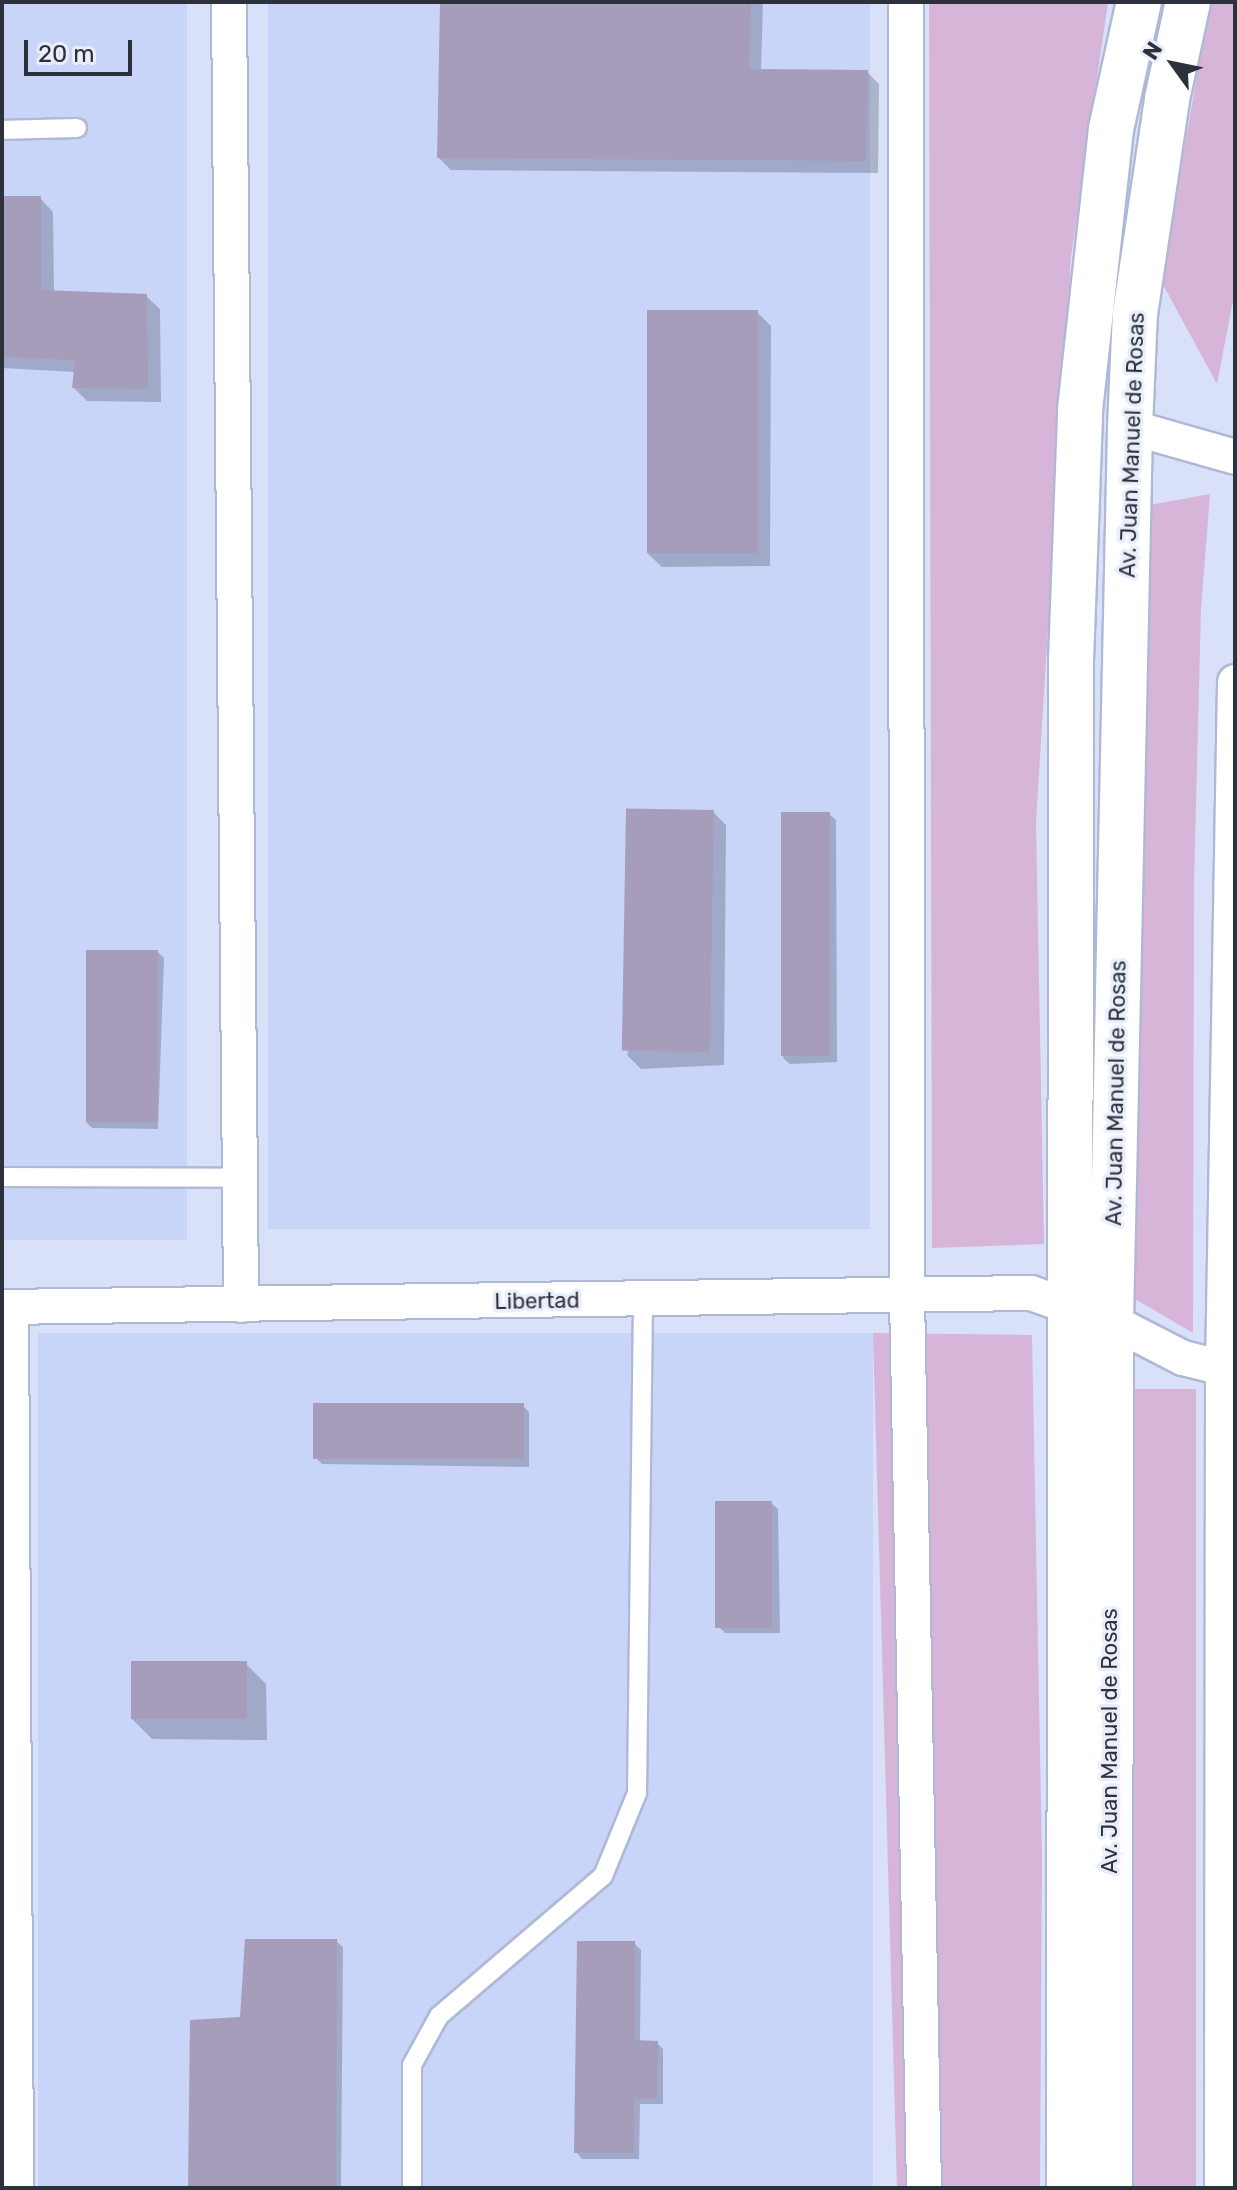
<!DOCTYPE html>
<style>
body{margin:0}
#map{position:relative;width:1237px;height:2190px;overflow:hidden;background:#d9e1f9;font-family:Rubik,sans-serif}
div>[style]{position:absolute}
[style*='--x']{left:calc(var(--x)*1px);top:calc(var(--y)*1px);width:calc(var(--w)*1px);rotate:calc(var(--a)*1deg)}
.built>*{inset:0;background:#c9d4f9;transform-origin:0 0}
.green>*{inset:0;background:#d6b5d8;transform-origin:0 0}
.shadow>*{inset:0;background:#0003}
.building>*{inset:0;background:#a69dbb;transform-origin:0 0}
.roads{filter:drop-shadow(2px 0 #afb8d6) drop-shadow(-2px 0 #afb8d6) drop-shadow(0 2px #afb8d6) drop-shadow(0 -2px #afb8d6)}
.lane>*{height:18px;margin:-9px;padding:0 9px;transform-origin:9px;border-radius:9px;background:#fff}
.street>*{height:34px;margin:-17px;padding:0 17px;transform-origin:17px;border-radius:17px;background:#fff}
.secondary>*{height:44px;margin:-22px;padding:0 22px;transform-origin:22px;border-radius:22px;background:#fff}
span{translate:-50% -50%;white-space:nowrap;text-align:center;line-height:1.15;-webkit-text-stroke:7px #eaeefb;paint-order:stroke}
.street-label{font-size:22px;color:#2d313c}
.frame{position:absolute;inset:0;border:4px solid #2d313c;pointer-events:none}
.north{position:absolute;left:1133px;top:24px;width:80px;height:80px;-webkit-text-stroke:6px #eaeefb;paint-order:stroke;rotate:303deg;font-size:22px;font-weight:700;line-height:32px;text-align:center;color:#2d313c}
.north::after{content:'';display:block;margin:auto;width:28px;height:36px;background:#2d313c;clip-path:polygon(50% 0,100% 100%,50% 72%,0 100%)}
.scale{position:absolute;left:24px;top:40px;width:108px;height:36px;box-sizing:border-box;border:4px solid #2d313c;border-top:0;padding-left:10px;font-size:24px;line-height:28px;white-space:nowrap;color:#2d313c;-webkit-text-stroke:6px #eaeefb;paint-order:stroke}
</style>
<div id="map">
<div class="built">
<i style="left:2px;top:2px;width:185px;height:1238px"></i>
<i style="left:268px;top:2px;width:602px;height:1227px"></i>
<i style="left:38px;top:1333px;width:835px;height:855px"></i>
</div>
<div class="green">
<i style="clip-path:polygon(929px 2px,1108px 2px,1071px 257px,1036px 822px,1044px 1244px,932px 1248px)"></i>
<i style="clip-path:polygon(1210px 2px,1235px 2px,1235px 290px,1217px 384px,1161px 281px)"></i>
<i style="clip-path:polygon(1210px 494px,1201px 609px,1194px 883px,1193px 1333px,1125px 1293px,1144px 506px)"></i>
<i style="clip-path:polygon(873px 1333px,1032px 1335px,1042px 1856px,1040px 2188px,897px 2188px)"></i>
<i style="left:1196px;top:1389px;width:799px;height:66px;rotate:90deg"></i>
</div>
<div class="shadow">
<i style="clip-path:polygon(442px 2px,763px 2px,761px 71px,867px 72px,879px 84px,878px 173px,451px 170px,439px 158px)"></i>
<i style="clip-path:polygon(2px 198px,40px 198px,53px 212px,54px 292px,146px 296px,160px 309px,161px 402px,87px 401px,74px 388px,76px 372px,2px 368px)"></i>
<i style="clip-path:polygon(757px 312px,771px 326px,770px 566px,662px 567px,648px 554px)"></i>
<i style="clip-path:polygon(713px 812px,726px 825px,724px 1065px,641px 1069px,627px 1055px)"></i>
<i style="clip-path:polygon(829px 814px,836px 820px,837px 1062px,790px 1064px,783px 1058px)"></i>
<i style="clip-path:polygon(158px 952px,164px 958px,158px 1129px,92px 1128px,86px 1122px)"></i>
<i style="clip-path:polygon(523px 1406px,529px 1412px,529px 1467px,322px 1464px,316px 1458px)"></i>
<i style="clip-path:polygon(771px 1503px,778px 1509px,780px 1633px,725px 1633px,719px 1627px)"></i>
<i style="clip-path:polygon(246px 1664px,266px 1684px,267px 1740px,152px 1739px,132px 1719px)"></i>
<i style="clip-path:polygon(336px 1941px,343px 1947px,341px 2188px,190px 2188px,242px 2019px)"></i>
<i style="clip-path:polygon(634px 1943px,641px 1950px,640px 2042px,657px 2043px,663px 2049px,663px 2104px,640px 2104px,639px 2159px,582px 2159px,576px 2152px)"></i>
</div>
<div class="building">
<i style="clip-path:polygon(440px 2px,751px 2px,749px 69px,868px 70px,866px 161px,437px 158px)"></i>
<i style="clip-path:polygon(2px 196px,41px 196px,41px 290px,147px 294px,148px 389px,72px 388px,75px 360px,2px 357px)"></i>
<i style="left:758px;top:310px;width:243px;height:111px;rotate:90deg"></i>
<i style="left:714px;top:810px;width:242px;height:88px;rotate:91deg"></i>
<i style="left:830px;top:812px;width:244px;height:49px;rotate:90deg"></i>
<i style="left:86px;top:950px;width:72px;height:172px"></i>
<i style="left:313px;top:1403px;width:211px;height:56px"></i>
<i style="left:715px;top:1501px;width:57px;height:127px"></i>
<i style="left:131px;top:1661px;width:116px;height:58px"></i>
<i style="clip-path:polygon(245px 1939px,337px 1939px,336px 2188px,188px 2188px,190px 2020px,240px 2017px)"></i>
<i style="clip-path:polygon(577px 1941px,635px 1941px,635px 2040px,658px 2041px,657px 2099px,634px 2099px,634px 2153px,574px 2153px)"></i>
</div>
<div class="roads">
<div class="lane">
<i style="--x:2;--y:130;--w:75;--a:-1.5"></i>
<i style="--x:2;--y:1177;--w:238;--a:0.2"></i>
<i style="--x:412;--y:2188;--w:123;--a:-90"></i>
<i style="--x:412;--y:2065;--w:56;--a:-61.1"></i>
<i style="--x:439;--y:2016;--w:216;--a:-40.5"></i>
<i style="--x:603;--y:1876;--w:90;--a:-67.7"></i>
<i style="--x:637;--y:1793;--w:494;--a:-89.3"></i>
</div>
<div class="street">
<i style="--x:229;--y:2;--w:1303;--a:89.47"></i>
<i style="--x:906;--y:2;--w:1294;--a:89.96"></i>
<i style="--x:907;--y:1296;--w:892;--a:88.91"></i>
<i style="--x:1130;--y:427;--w:109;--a:15.9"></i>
<i style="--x:2;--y:1307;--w:1029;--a:-0.78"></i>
<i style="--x:1031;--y:1293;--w:85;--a:19.3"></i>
<i style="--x:1111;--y:1321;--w:81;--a:27.2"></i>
<i style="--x:1183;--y:1358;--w:54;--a:14"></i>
<i style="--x:11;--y:1307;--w:881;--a:89.67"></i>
<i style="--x:1222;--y:2188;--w:818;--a:-89.93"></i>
<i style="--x:1223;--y:1370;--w:688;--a:-89"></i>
</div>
<div class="secondary">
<i style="--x:1069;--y:2188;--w:1527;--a:-89.92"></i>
<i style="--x:1071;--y:661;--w:251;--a:-87.9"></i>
<i style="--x:1080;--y:410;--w:283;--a:-83.7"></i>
<i style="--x:1111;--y:129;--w:130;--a:-77.6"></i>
<i style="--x:1110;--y:2188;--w:867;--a:-89.93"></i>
<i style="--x:1111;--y:1321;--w:894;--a:-88.78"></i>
<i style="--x:1130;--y:427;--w:113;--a:-87.5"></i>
<i style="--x:1135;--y:314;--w:217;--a:-81.5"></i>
<i style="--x:1167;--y:99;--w:99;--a:-77.8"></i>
</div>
</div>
<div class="street-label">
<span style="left:1132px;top:445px;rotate:-88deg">Av. Juan Manuel de Rosas</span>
<span style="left:1116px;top:1093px;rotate:-89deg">Av. Juan Manuel de Rosas</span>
<span style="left:537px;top:1301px;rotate:-1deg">Libertad</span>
<span style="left:1110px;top:1741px;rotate:-90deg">Av. Juan Manuel de Rosas</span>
</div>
<div class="frame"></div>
<div class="north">N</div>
<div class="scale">20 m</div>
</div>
